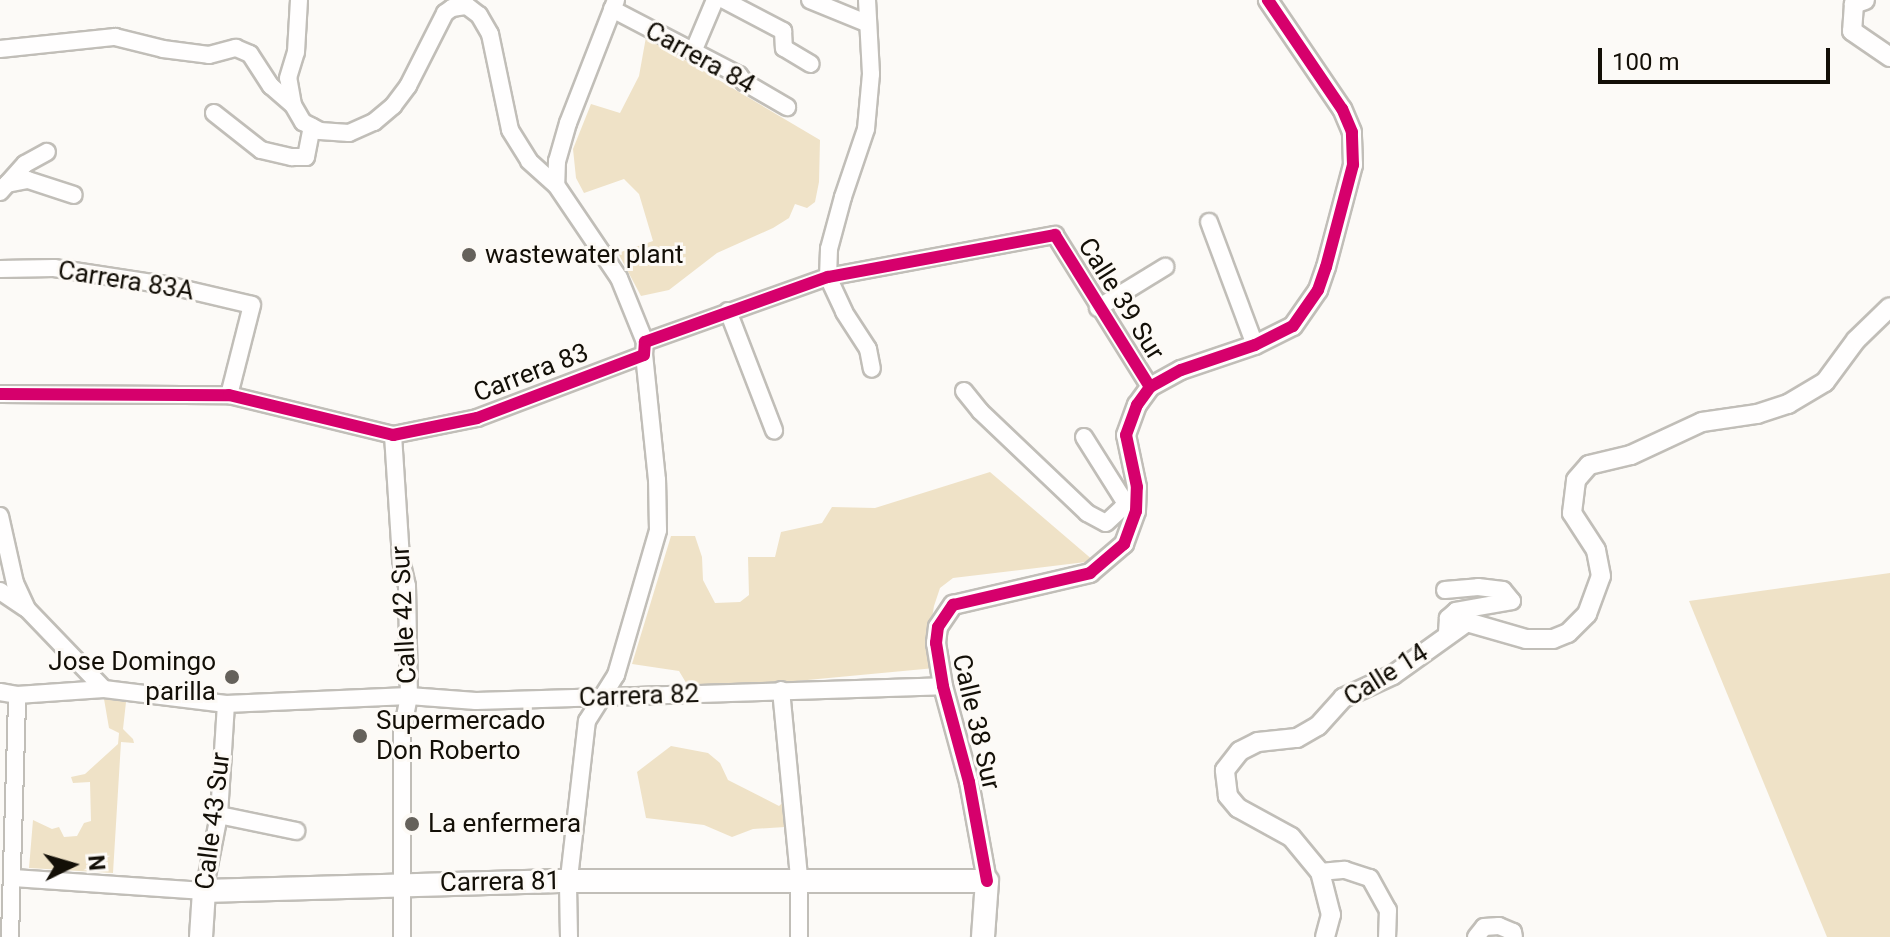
<!DOCTYPE html>
<style>
body{margin:0}
#map{position:relative;width:1890px;height:937px;overflow:hidden;background:#fcfaf7;font-family:Roboto,sans-serif}
div>[style]{position:absolute}
[style*='--x']{left:calc(var(--x)*1px);top:calc(var(--y)*1px);width:calc(var(--w)*1px);rotate:calc(var(--a)*1deg)}
.green>*{inset:0;background:#efe2c7}
.roads{filter:drop-shadow(2px 0 #c1beb8) drop-shadow(-2px 0 #c1beb8) drop-shadow(0 2px #c1beb8) drop-shadow(0 -2px #c1beb8)}
.minor>*{height:16px;margin:-8px;padding:0 8px;transform-origin:8px;border-radius:8px;background:#fffefe}
.tertiary>*{height:18px;margin:-9px;padding:0 9px;transform-origin:9px;border-radius:9px;background:#fffefe}
.secondary>*{height:22px;margin:-11px;padding:0 11px;transform-origin:11px;border-radius:11px;background:#fffefe}
.cycleway>*{height:12px;margin:-6px;padding:0 6px;transform-origin:6px;border-radius:6px;background:#d6006c}
.dots>*{width:22px;height:22px;translate:-50% -50%;box-sizing:border-box;border:4px solid #fdfaf6;border-radius:50%}
span{translate:-50% -50%;white-space:nowrap;text-align:center;line-height:1.15;-webkit-text-stroke:6px #fdfaf6;paint-order:stroke}
.street-label{font-size:26px;color:#130f07}
.poi-label{font-size:26px;color:#130f07}
.left{translate:0 -50%;text-align:left}
.right{translate:-100% -50%;text-align:right}
.north{position:absolute;left:32px;top:825px;width:80px;height:80px;-webkit-text-stroke:6px #fdfaf6;paint-order:stroke;rotate:85deg;font-size:22px;font-weight:700;line-height:32px;text-align:center;color:#130f07}
.north::after{content:'';display:block;margin:auto;width:28px;height:36px;background:#130f07;clip-path:polygon(50% 0,100% 100%,50% 72%,0 100%)}
.scale{position:absolute;left:1598px;top:48px;width:232px;height:36px;box-sizing:border-box;border:4px solid #130f07;border-top:0;padding-left:10px;font-size:24px;line-height:28px;white-space:nowrap;color:#130f07;-webkit-text-stroke:6px #fdfaf6;paint-order:stroke}
</style>
<div id="map">
<div class="green">
<i style="clip-path:polygon(646px 37px,820px 140px,819px 182px,815px 202px,807px 208px,795px 204px,789px 218px,773px 228px,717px 253px,669px 290px,641px 296px,618px 253px,653px 241px,639px 194px,624px 179px,584px 193px,576px 178px,573px 149px,591px 104px,620px 113px,639px 76px)"></i>
<i style="clip-path:polygon(990px 472px,1094px 561px,953px 578px,940px 588px,934px 606px,930px 630px,935px 668px,691px 691px,679px 671px,632px 664px,671px 536px,695px 536px,702px 557px,703px 580px,715px 603px,740px 602px,749px 595px,748px 557px,775px 557px,781px 532px,822px 523px,832px 507px,875px 508px)"></i>
<i style="clip-path:polygon(1890px 573px,1890px 937px,1827px 937px,1689px 601px)"></i>
<i style="clip-path:polygon(104px 699px,126px 702px,123px 729px,133px 739px,134px 743px,121px 742px,113px 873px,29px 868px,33px 820px,52px 829px,59px 827px,64px 837px,77px 836px,84px 823px,91px 821px,90px 782px,73px 783px,71px 777px,85px 774px,118px 744px,119px 733px,109px 728px)"></i>
<i style="clip-path:polygon(671px 746px,708px 753px,720px 763px,728px 780px,779px 806px,789px 797px,793px 815px,785px 827px,753px 829px,732px 837px,704px 825px,646px 818px,637px 772px)"></i>
</div>
<div class="roads">
<div class="minor">
<i style="--x:616;--y:0;--w:132;--a:111.3"></i>
<i style="--x:568;--y:123;--w:40;--a:106"></i>
<i style="--x:557;--y:161;--w:24;--a:92"></i>
<i style="--x:556;--y:185;--w:112;--a:55.9"></i>
<i style="--x:619;--y:278;--w:69;--a:67.9"></i>
<i style="--x:724;--y:0;--w:67;--a:27.7"></i>
<i style="--x:783;--y:31;--w:17;--a:87"></i>
<i style="--x:784;--y:48;--w:31;--a:31"></i>
<i style="--x:810;--y:0;--w:61;--a:22.3"></i>
<i style="--x:867;--y:0;--w:74;--a:86.9"></i>
<i style="--x:871;--y:74;--w:55;--a:95.2"></i>
<i style="--x:866;--y:129;--w:72;--a:108.7"></i>
<i style="--x:843;--y:197;--w:54;--a:105.1"></i>
<i style="--x:829;--y:249;--w:28;--a:92"></i>
<i style="--x:828;--y:277;--w:38;--a:65"></i>
<i style="--x:844;--y:312;--w:44;--a:57"></i>
<i style="--x:868;--y:349;--w:20;--a:79"></i>
<i style="--x:612;--y:9;--w:143;--a:27.5"></i>
<i style="--x:739;--y:75;--w:9;--a:54"></i>
<i style="--x:744;--y:82;--w:50;--a:30.2"></i>
<i style="--x:0;--y:49;--w:116;--a:-6"></i>
<i style="--x:115;--y:37;--w:49;--a:14"></i>
<i style="--x:163;--y:49;--w:46;--a:7.4"></i>
<i style="--x:209;--y:55;--w:28;--a:-15"></i>
<i style="--x:236;--y:48;--w:15;--a:23"></i>
<i style="--x:250;--y:54;--w:38;--a:57"></i>
<i style="--x:271;--y:86;--w:29;--a:41"></i>
<i style="--x:293;--y:105;--w:20;--a:60"></i>
<i style="--x:303;--y:122;--w:19;--a:28"></i>
<i style="--x:320;--y:131;--w:29;--a:4"></i>
<i style="--x:349;--y:133;--w:27;--a:-24"></i>
<i style="--x:374;--y:122;--w:25;--a:-40"></i>
<i style="--x:393;--y:106;--w:25;--a:-53"></i>
<i style="--x:408;--y:86;--w:82;--a:-63.1"></i>
<i style="--x:445;--y:13;--w:9;--a:-36"></i>
<i style="--x:452;--y:8;--w:15;--a:-8"></i>
<i style="--x:467;--y:6;--w:15;--a:37"></i>
<i style="--x:479;--y:15;--w:22;--a:60"></i>
<i style="--x:490;--y:34;--w:98;--a:78.2"></i>
<i style="--x:510;--y:130;--w:36;--a:58"></i>
<i style="--x:529;--y:161;--w:36;--a:42"></i>
<i style="--x:693;--y:52;--w:56;--a:-67.1"></i>
<i style="--x:293;--y:105;--w:27;--a:-100"></i>
<i style="--x:288;--y:78;--w:27;--a:-73"></i>
<i style="--x:296;--y:52;--w:52;--a:-86.7"></i>
<i style="--x:214;--y:113;--w:60;--a:38.2"></i>
<i style="--x:261;--y:150;--w:32;--a:13"></i>
<i style="--x:292;--y:157;--w:14;--a:0"></i>
<i style="--x:306;--y:157;--w:31;--a:-79"></i>
<i style="--x:7;--y:184;--w:27;--a:-48"></i>
<i style="--x:25;--y:164;--w:25;--a:-29"></i>
<i style="--x:0;--y:192;--w:11;--a:-49"></i>
<i style="--x:7;--y:184;--w:21;--a:-11"></i>
<i style="--x:28;--y:180;--w:48;--a:18.1"></i>
<i style="--x:1209;--y:222;--w:131;--a:69.5"></i>
<i style="--x:0;--y:269;--w:54;--a:-1.1"></i>
<i style="--x:54;--y:268;--w:114;--a:8.6"></i>
<i style="--x:167;--y:285;--w:87;--a:13.2"></i>
<i style="--x:252;--y:305;--w:93;--a:104.3"></i>
<i style="--x:1098;--y:308;--w:79;--a:-31.5"></i>
<i style="--x:728;--y:311;--w:128;--a:68.9"></i>
<i style="--x:964;--y:391;--w:26;--a:51"></i>
<i style="--x:980;--y:411;--w:148;--a:43.6"></i>
<i style="--x:1087;--y:513;--w:21;--a:28"></i>
<i style="--x:1106;--y:523;--w:22;--a:-43"></i>
<i style="--x:1122;--y:508;--w:14;--a:12"></i>
<i style="--x:0;--y:394;--w:229;--a:0.3"></i>
<i style="--x:229;--y:395;--w:169;--a:13.7"></i>
<i style="--x:393;--y:435;--w:86;--a:-11.4"></i>
<i style="--x:477;--y:418;--w:178;--a:-20.7"></i>
<i style="--x:644;--y:355;--w:13;--a:-86"></i>
<i style="--x:645;--y:342;--w:194;--a:-19.6"></i>
<i style="--x:828;--y:277;--w:231;--a:-10.5"></i>
<i style="--x:1055;--y:235;--w:179;--a:58"></i>
<i style="--x:393;--y:435;--w:125;--a:86.3"></i>
<i style="--x:401;--y:560;--w:27;--a:77"></i>
<i style="--x:407;--y:586;--w:110;--a:89"></i>
<i style="--x:409;--y:696;--w:37;--a:101"></i>
<i style="--x:402;--y:732;--w:205;--a:90"></i>
<i style="--x:1084;--y:437;--w:86;--a:57.8"></i>
<i style="--x:0;--y:516;--w:69;--a:77.4"></i>
<i style="--x:15;--y:583;--w:29;--a:65"></i>
<i style="--x:27;--y:609;--w:111;--a:46.1"></i>
<i style="--x:1445;--y:590;--w:33;--a:-5"></i>
<i style="--x:1478;--y:587;--w:25;--a:7"></i>
<i style="--x:1503;--y:590;--w:14;--a:51"></i>
<i style="--x:1512;--y:601;--w:57;--a:169.9"></i>
<i style="--x:1456;--y:611;--w:11;--a:139"></i>
<i style="--x:1448;--y:618;--w:15;--a:94"></i>
<i style="--x:0;--y:591;--w:30;--a:34"></i>
<i style="--x:781;--y:690;--w:189;--a:84.5"></i>
<i style="--x:799;--y:878;--w:59;--a:90"></i>
<i style="--x:0;--y:692;--w:17;--a:10"></i>
<i style="--x:17;--y:695;--w:87;--a:-3.9"></i>
<i style="--x:104;--y:689;--w:123;--a:7"></i>
<i style="--x:226;--y:704;--w:183;--a:-2.5"></i>
<i style="--x:409;--y:696;--w:67;--a:4.3"></i>
<i style="--x:476;--y:701;--w:467;--a:-1.8"></i>
<i style="--x:219;--y:815;--w:79;--a:11.7"></i>
<i style="--x:1320;--y:872;--w:25;--a:-5"></i>
<i style="--x:1345;--y:870;--w:26;--a:18"></i>
<i style="--x:1370;--y:878;--w:37;--a:61"></i>
<i style="--x:1388;--y:910;--w:27;--a:92"></i>
<i style="--x:14;--y:878;--w:190;--a:3.9"></i>
<i style="--x:204;--y:891;--w:77;--a:-78.8"></i>
<i style="--x:219;--y:815;--w:111;--a:-86.4"></i>
<i style="--x:10;--y:937;--w:242;--a:-88.3"></i>
<i style="--x:569;--y:937;--w:50;--a:-91.1"></i>
<i style="--x:568;--y:887;--w:167;--a:-83.5"></i>
<i style="--x:587;--y:721;--w:54;--a:-57.8"></i>
<i style="--x:616;--y:675;--w:151;--a:-73.8"></i>
<i style="--x:658;--y:530;--w:50;--a:-91.1"></i>
<i style="--x:657;--y:480;--w:126;--a:-95.9"></i>
<i style="--x:1476;--y:937;--w:13;--a:-51"></i>
<i style="--x:1484;--y:927;--w:15;--a:-4"></i>
<i style="--x:1499;--y:926;--w:15;--a:23"></i>
<i style="--x:1513;--y:932;--w:5;--a:79"></i>
</div>
<div class="tertiary">
<i style="--x:1865;--y:0;--w:12;--a:160"></i>
<i style="--x:1854;--y:4;--w:27;--a:94"></i>
<i style="--x:1852;--y:31;--w:46;--a:34.4"></i>
<i style="--x:987;--y:881;--w:101;--a:-100.3"></i>
<i style="--x:969;--y:782;--w:99;--a:-105.2"></i>
<i style="--x:943;--y:686;--w:44;--a:-99.2"></i>
<i style="--x:936;--y:643;--w:16;--a:-83"></i>
<i style="--x:938;--y:627;--w:27;--a:-56"></i>
<i style="--x:953;--y:605;--w:141;--a:-13.1"></i>
<i style="--x:1090;--y:573;--w:45;--a:-40.5"></i>
<i style="--x:1124;--y:544;--w:35;--a:-70"></i>
<i style="--x:1136;--y:511;--w:24;--a:-88"></i>
<i style="--x:1137;--y:487;--w:53;--a:-101.9"></i>
<i style="--x:1126;--y:435;--w:32;--a:-70"></i>
<i style="--x:1137;--y:405;--w:22;--a:-54"></i>
<i style="--x:1150;--y:387;--w:35;--a:-29"></i>
<i style="--x:1181;--y:370;--w:78;--a:-18.7"></i>
<i style="--x:1255;--y:345;--w:42;--a:-26.6"></i>
<i style="--x:1293;--y:326;--w:44;--a:-55.2"></i>
<i style="--x:1318;--y:290;--w:24;--a:-71"></i>
<i style="--x:1326;--y:267;--w:106;--a:-75.2"></i>
<i style="--x:1353;--y:165;--w:33;--a:-92"></i>
<i style="--x:1352;--y:132;--w:25;--a:-113"></i>
<i style="--x:1342;--y:109;--w:132;--a:-124.2"></i>
<i style="--x:1325;--y:937;--w:23;--a:-75"></i>
<i style="--x:1331;--y:915;--w:44;--a:-104.3"></i>
<i style="--x:1320;--y:872;--w:45;--a:-129.6"></i>
<i style="--x:1291;--y:837;--w:60;--a:-151.3"></i>
<i style="--x:1238;--y:808;--w:16;--a:-130"></i>
<i style="--x:1228;--y:796;--w:26;--a:-97"></i>
<i style="--x:1225;--y:770;--w:24;--a:-52"></i>
<i style="--x:1240;--y:751;--w:20;--a:-27"></i>
<i style="--x:1258;--y:742;--w:39;--a:-6"></i>
<i style="--x:1297;--y:738;--w:24;--a:-30"></i>
<i style="--x:1318;--y:726;--w:38;--a:-48"></i>
<i style="--x:1343;--y:698;--w:55;--a:-24.7"></i>
<i style="--x:1393;--y:675;--w:91;--a:-35.6"></i>
<i style="--x:1467;--y:622;--w:61;--a:16.1"></i>
<i style="--x:1526;--y:639;--w:27;--a:0"></i>
<i style="--x:1553;--y:639;--w:16;--a:-22"></i>
<i style="--x:1568;--y:633;--w:27;--a:-45"></i>
<i style="--x:1587;--y:614;--w:40;--a:-69.8"></i>
<i style="--x:1601;--y:576;--w:26;--a:-101"></i>
<i style="--x:1596;--y:550;--w:44;--a:-123"></i>
<i style="--x:1572;--y:513;--w:33;--a:-83"></i>
<i style="--x:1576;--y:480;--w:20;--a:-49"></i>
<i style="--x:1589;--y:465;--w:43;--a:-13.4"></i>
<i style="--x:1631;--y:455;--w:78;--a:-24.9"></i>
<i style="--x:1702;--y:422;--w:56;--a:-8.3"></i>
<i style="--x:1757;--y:414;--w:33;--a:-18"></i>
<i style="--x:1788;--y:404;--w:43;--a:-30.7"></i>
<i style="--x:1825;--y:382;--w:52;--a:-53.6"></i>
<i style="--x:1856;--y:340;--w:47;--a:-44.1"></i>
</div>
<div class="secondary">
<i style="--x:201;--y:937;--w:46;--a:-86.3"></i>
<i style="--x:204;--y:891;--w:365;--a:-1.6"></i>
<i style="--x:569;--y:881;--w:418;--a:0"></i>
<i style="--x:987;--y:881;--w:56;--a:94.1"></i>
</div>
</div>
<div class="cycleway">
<i style="--x:0;--y:394;--w:229;--a:0.3"></i>
<i style="--x:229;--y:395;--w:169;--a:13.7"></i>
<i style="--x:393;--y:435;--w:86;--a:-11.4"></i>
<i style="--x:477;--y:418;--w:178;--a:-20.7"></i>
<i style="--x:644;--y:355;--w:13;--a:-86"></i>
<i style="--x:645;--y:342;--w:194;--a:-19.6"></i>
<i style="--x:828;--y:277;--w:231;--a:-10.5"></i>
<i style="--x:1055;--y:235;--w:179;--a:58"></i>
<i style="--x:987;--y:881;--w:101;--a:-100.3"></i>
<i style="--x:969;--y:782;--w:99;--a:-105.2"></i>
<i style="--x:943;--y:686;--w:44;--a:-99.2"></i>
<i style="--x:936;--y:643;--w:16;--a:-83"></i>
<i style="--x:938;--y:627;--w:27;--a:-56"></i>
<i style="--x:953;--y:605;--w:141;--a:-13.1"></i>
<i style="--x:1090;--y:573;--w:45;--a:-40.5"></i>
<i style="--x:1124;--y:544;--w:35;--a:-70"></i>
<i style="--x:1136;--y:511;--w:24;--a:-88"></i>
<i style="--x:1137;--y:487;--w:53;--a:-101.9"></i>
<i style="--x:1126;--y:435;--w:32;--a:-70"></i>
<i style="--x:1137;--y:405;--w:22;--a:-54"></i>
<i style="--x:1150;--y:387;--w:35;--a:-29"></i>
<i style="--x:1181;--y:370;--w:78;--a:-18.7"></i>
<i style="--x:1255;--y:345;--w:42;--a:-26.6"></i>
<i style="--x:1293;--y:326;--w:44;--a:-55.2"></i>
<i style="--x:1318;--y:290;--w:24;--a:-71"></i>
<i style="--x:1326;--y:267;--w:106;--a:-75.2"></i>
<i style="--x:1353;--y:165;--w:33;--a:-92"></i>
<i style="--x:1352;--y:132;--w:25;--a:-113"></i>
<i style="--x:1342;--y:109;--w:132;--a:-124.2"></i>
</div>
<div class="dots">
<i style="left:469px;top:255px;background:#65615b"></i>
<i style="left:232px;top:677px;background:#65615b"></i>
<i style="left:360px;top:736px;background:#65615b"></i>
<i style="left:412px;top:824px;background:#65615b"></i>
</div>
<div class="street-label">
<span style="left:700px;top:58px;rotate:29deg">Carrera 84</span>
<span style="left:126px;top:281px;rotate:9deg">Carrera 83A</span>
<span style="left:1121px;top:299px;rotate:58deg">Calle 39 Sur</span>
<span style="left:531px;top:373px;rotate:-21deg">Carrera 83</span>
<span style="left:404px;top:615px;rotate:-93deg">Calle 42 Sur</span>
<span style="left:1386px;top:675px;rotate:-32deg">Calle 14</span>
<span style="left:639px;top:696px;rotate:-2deg">Carrera 82</span>
<span style="left:976px;top:722px;rotate:77deg">Calle 38 Sur</span>
<span style="left:213px;top:821px;rotate:-83deg">Calle 43 Sur</span>
<span style="left:500px;top:882px;rotate:-1deg">Carrera 81</span>
</div>
<div class="poi-label">
<span class="left" style="left:485px;top:255px">wastewater plant</span>
<span class="right" style="left:216px;top:677px">Jose Domingo<br>parilla</span>
<span class="left" style="left:376px;top:736px">Supermercado<br>Don Roberto</span>
<span class="left" style="left:428px;top:824px">La enfermera</span>
</div>
<div class="north">N</div>
<div class="scale">100 m</div>
</div>
